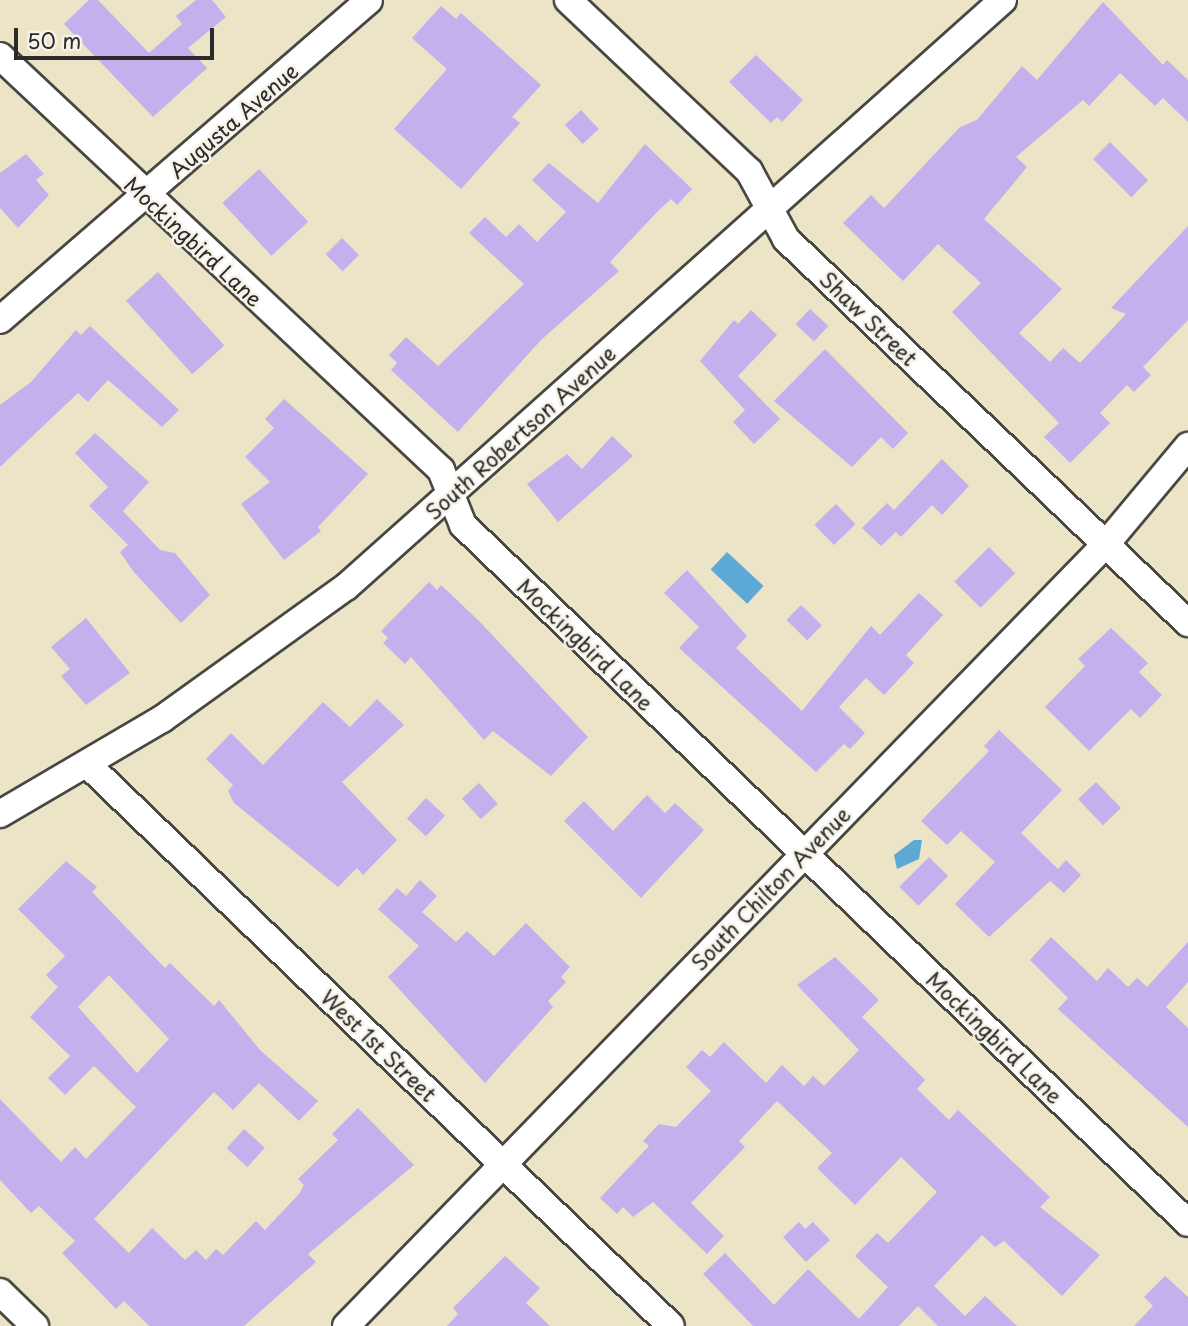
<!DOCTYPE html>
<style>
body{margin:0}
#map{position:relative;width:1188px;height:1326px;overflow:hidden;background:#ebe4c7;font-family:"Playpen Sans",sans-serif}
div>[style]{position:absolute}
[style*='--x']{left:calc(var(--x)*1px);top:calc(var(--y)*1px);width:calc(var(--w)*1px);rotate:calc(var(--a)*1deg)}
.water>*{inset:0;background:#5da9d6;transform-origin:0 0}
.building>*{inset:0;background:#c3b0ec;transform-origin:0 0}
.roads{filter:drop-shadow(2px 0 #484742) drop-shadow(-2px 0 #484742) drop-shadow(0 2px #484742) drop-shadow(0 -2px #484742)}
.minor>*{height:26px;margin:-13px;padding:0 13px;transform-origin:13px;border-radius:13px;background:#fff}
span{translate:-50% -50%;white-space:nowrap;text-align:center;line-height:1.15;-webkit-text-stroke:5px #f7f3e8;paint-order:stroke}
.street-label{font-size:21px;color:#2b2b2b}
.scale{position:absolute;left:14px;top:28px;width:200px;height:32px;box-sizing:border-box;border:4px solid #2b2b2b;border-top:0;padding-left:9px;font-size:21px;line-height:24px;white-space:nowrap;color:#2b2b2b;-webkit-text-stroke:5px #f7f3e8;paint-order:stroke}
</style>
<div id="map">
<div class="water">
<i style="left:727px;top:552px;width:50px;height:24px;rotate:43deg"></i>
<i style="clip-path:polygon(914px 840px,922px 840px,919px 859px,897px 869px,894px 855px)"></i>
</div>
<div class="building">
<i style="clip-path:polygon(89px 0,98px 0,149px 53px,182px 24px,176px 16px,196px 0,212px 0,226px 17px,188px 48px,207px 68px,153px 117px,64px 24px)"></i>
<i style="clip-path:polygon(1103px 2px,1163px 65px,1167px 60px,1188px 80px,1188px 122px,1163px 98px,1155px 106px,1120px 73px,1089px 106px,1083px 100px,1016px 157px,1027px 167px,984px 219px,1062px 289px,1019px 333px,1050px 362px,1063px 348px,1080px 363px,1126px 314px,1111px 308px,1188px 226px,1188px 320px,1143px 367px,1151px 375px,1134px 392px,1127px 385px,1100px 413px,1110px 423px,1070px 463px,1044px 437px,1059px 423px,952px 312px,981px 283px,938px 244px,903px 281px,843px 223px,871px 195px,884px 208px,960px 127px,977px 120px,1022px 66px,1037px 80px)"></i>
<i style="clip-path:polygon(441px 6px,456px 19px,461px 13px,541px 85px,512px 117px,520px 123px,461px 189px,394px 129px,447px 69px,412px 38px)"></i>
<i style="clip-path:polygon(756px 55px,803px 100px,782px 122px,777px 117px,771px 123px,729px 82px)"></i>
<i style="left:581px;top:110px;width:26px;height:22px;rotate:47deg"></i>
<i style="left:1110px;top:142px;width:54px;height:24px;rotate:45deg"></i>
<i style="clip-path:polygon(645px 144px,692px 189px,677px 205px,671px 199px,658px 211px,610px 262px,619px 271px,541px 340px,458px 432px,391px 370px,397px 363px,389px 355px,406px 337px,438px 366px,524px 284px,469px 233px,485px 217px,506px 237px,519px 224px,537px 242px,566px 212px,532px 180px,549px 163px,598px 203px)"></i>
<i style="clip-path:polygon(26px 154px,44px 174px,36px 180px,49px 195px,18px 228px,0 208px,0 173px)"></i>
<i style="left:259px;top:169px;width:72px;height:50px;rotate:47deg"></i>
<i style="left:342px;top:238px;width:24px;height:23px;rotate:45deg"></i>
<i style="left:158px;top:272px;width:99px;height:43px;rotate:48deg"></i>
<i style="left:810px;top:309px;width:25px;height:21px;rotate:43deg"></i>
<i style="clip-path:polygon(751px 310px,777px 335px,738px 376px,780px 419px,754px 444px,733px 422px,745px 410px,700px 361px,734px 320px,738px 324px)"></i>
<i style="clip-path:polygon(90px 326px,179px 410px,162px 427px,108px 380px,88px 402px,78px 393px,0 467px,0 405px,31px 382px,76px 330px,81px 335px)"></i>
<i style="clip-path:polygon(825px 349px,908px 433px,893px 449px,881px 437px,852px 467px,774px 401px)"></i>
<i style="clip-path:polygon(284px 399px,368px 474px,318px 527px,321px 531px,284px 560px,241px 504px,270px 482px,245px 457px,274px 428px,265px 419px)"></i>
<i style="clip-path:polygon(95px 433px,149px 482px,123px 511px,160px 550px,175px 553px,210px 595px,181px 623px,133px 571px,120px 552px,128px 545px,89px 506px,108px 487px,75px 453px)"></i>
<i style="clip-path:polygon(612px 436px,633px 456px,558px 522px,527px 484px,567px 454px,582px 469px)"></i>
<i style="clip-path:polygon(942px 459px,969px 486px,942px 515px,932px 505px,901px 537px,896px 532px,881px 546px,862px 528px,887px 503px,894px 510px)"></i>
<i style="left:836px;top:504px;width:28px;height:30px;rotate:46deg"></i>
<i style="left:989px;top:547px;width:37px;height:49px;rotate:45deg"></i>
<i style="clip-path:polygon(687px 570px,747px 636px,736px 648px,802px 711px,871px 626px,880px 635px,919px 593px,943px 615px,906px 655px,914px 663px,884px 695px,866px 678px,839px 707px,865px 733px,850px 749px,844px 744px,816px 772px,679px 648px,699px 627px,664px 593px)"></i>
<i style="clip-path:polygon(429px 582px,437px 590px,441px 585px,479px 621px,588px 737px,551px 776px,493px 731px,484px 740px,411px 657px,405px 664px,383px 643px,388px 638px,381px 631px)"></i>
<i style="left:801px;top:605px;width:29px;height:21px;rotate:44deg"></i>
<i style="clip-path:polygon(86px 618px,130px 673px,86px 705px,61px 676px,70px 669px,51px 647px)"></i>
<i style="clip-path:polygon(1111px 628px,1148px 663px,1139px 672px,1162px 695px,1140px 718px,1131px 709px,1089px 751px,1045px 707px,1085px 666px,1078px 659px)"></i>
<i style="clip-path:polygon(377px 699px,404px 725px,342px 782px,397px 840px,363px 875px,357px 868px,338px 887px,234px 803px,228px 791px,233px 785px,206px 759px,231px 733px,263px 765px,323px 702px,350px 727px)"></i>
<i style="clip-path:polygon(999px 730px,1062px 790px,1021px 833px,1058px 869px,1066px 860px,1081px 875px,1064px 893px,1050px 881px,989px 937px,955px 904px,995px 862px,961px 831px,947px 845px,921px 821px,989px 751px,984px 746px)"></i>
<i style="left:1096px;top:782px;width:36px;height:25px;rotate:46deg"></i>
<i style="left:479px;top:783px;width:28px;height:23px;rotate:48deg"></i>
<i style="clip-path:polygon(647px 795px,665px 813px,675px 803px,704px 830px,641px 898px,564px 821px,584px 801px,613px 831px)"></i>
<i style="left:426px;top:798px;width:26px;height:28px;rotate:43deg"></i>
<i style="left:929px;top:857px;width:27px;height:42px;rotate:45deg"></i>
<i style="clip-path:polygon(evenodd,66px 861px,97px 887px,92px 892px,165px 968px,170px 963px,214px 1006px,219px 1000px,260px 1050px,318px 1101px,299px 1121px,259px 1083px,233px 1110px,214px 1092px,94px 1219px,129px 1253px,152px 1228px,185px 1260px,196px 1250px,206px 1260px,216px 1249px,223px 1255px,256px 1221px,265px 1230px,299px 1194px,304px 1185px,298px 1179px,338px 1140px,332px 1134px,358px 1108px,414px 1165px,308px 1254px,316px 1262px,244px 1326px,149px 1326px,124px 1301px,116px 1309px,62px 1253px,75px 1241px,39px 1206px,31px 1213px,0 1180px,0 1099px,61px 1162px,75px 1147px,86px 1159px,136px 1107px,94px 1066px,65px 1095px,48px 1078px,70px 1056px,30px 1017px,58px 987px,46px 975px,65px 956px,18px 909px,66px 861px,109px 975px,169px 1039px,137px 1073px,78px 1007px,109px 975px)"></i>
<i style="clip-path:polygon(420px 880px,437px 896px,422px 912px,456px 942px,467px 931px,494px 956px,526px 923px,570px 967px,561px 977px,566px 982px,548px 1001px,553px 1007px,485px 1083px,388px 977px,419px 946px,378px 909px,397px 888px,406px 896px)"></i>
<i style="clip-path:polygon(1051px 937px,1097px 981px,1108px 968px,1128px 987px,1137px 978px,1147px 987px,1188px 942px,1188px 982px,1166px 1007px,1188px 1028px,1188px 1127px,1058px 1009px,1068px 998px,1030px 960px)"></i>
<i style="clip-path:polygon(835px 957px,879px 1000px,862px 1017px,925px 1080px,917px 1089px,949px 1120px,958px 1110px,1050px 1197px,1040px 1207px,1100px 1255px,1062px 1296px,1004px 1241px,995px 1247px,982px 1235px,934px 1286px,965px 1316px,985px 1296px,1017px 1326px,938px 1326px,918px 1306px,899px 1326px,753px 1326px,703px 1274px,725px 1253px,774px 1305px,808px 1269px,859px 1319px,888px 1287px,855px 1256px,877px 1233px,888px 1243px,937px 1192px,901px 1157px,855px 1205px,817px 1168px,832px 1153px,777px 1101px,739px 1141px,745px 1147px,691px 1203px,724px 1236px,707px 1254px,653px 1202px,633px 1217px,623px 1207px,617px 1214px,600px 1198px,649px 1146px,643px 1141px,659px 1124px,676px 1127px,711px 1091px,686px 1067px,702px 1050px,710px 1057px,724px 1042px,766px 1083px,782px 1065px,804px 1086px,813px 1076px,824px 1086px,859px 1050px,797px 985px)"></i>
<i style="left:244px;top:1129px;width:28px;height:26px;rotate:42deg"></i>
<i style="clip-path:polygon(799px 1222px,805px 1229px,813px 1222px,830px 1240px,806px 1262px,783px 1237px)"></i>
<i style="clip-path:polygon(505px 1256px,540px 1288px,526px 1303px,550px 1326px,447px 1326px,458px 1314px,453px 1308px)"></i>
<i style="clip-path:polygon(1165px 1276px,1188px 1297px,1188px 1326px,1134px 1326px,1153px 1306px,1144px 1297px)"></i>
</div>
<div class="roads">
<div class="minor">
<i style="--x:568;--y:0;--w:249;--a:43.4"></i>
<i style="--x:749;--y:171;--w:77;--a:61.4"></i>
<i style="--x:786;--y:239;--w:556;--a:43.69"></i>
<i style="--x:0;--y:56;--w:605;--a:43.19"></i>
<i style="--x:441;--y:470;--w:59;--a:68.2"></i>
<i style="--x:463;--y:525;--w:1006;--a:43.91"></i>
<i style="--x:0;--y:320;--w:488;--a:-40.9"></i>
<i style="--x:87;--y:764;--w:810;--a:43.9"></i>
<i style="--x:0;--y:814;--w:188;--a:-30.4"></i>
<i style="--x:162;--y:719;--w:226;--a:-35.7"></i>
<i style="--x:346;--y:587;--w:881;--a:-41.78"></i>
<i style="--x:0;--y:1292;--w:49;--a:44.2"></i>
<i style="--x:346;--y:1326;--w:1090;--a:-45.82"></i>
<i style="--x:1106;--y:544;--w:128;--a:-50.1"></i>
</div>
</div>
<div class="street-label">
<span style="left:233px;top:120px;rotate:-41deg">Augusta Avenue</span>
<span style="left:194px;top:241px;rotate:43deg">Mockingbird Lane</span>
<span style="left:869px;top:318px;rotate:44deg">Shaw Street</span>
<span style="left:520px;top:432px;rotate:-42deg">South Robertson Avenue</span>
<span style="left:586px;top:644px;rotate:44deg">Mockingbird Lane</span>
<span style="left:770px;top:888px;rotate:-46deg">South Chilton Avenue</span>
<span style="left:995px;top:1037px;rotate:44deg">Mockingbird Lane</span>
<span style="left:379px;top:1045px;rotate:44deg">West 1st Street</span>
</div>
<div class="scale">50 m</div>
</div>
